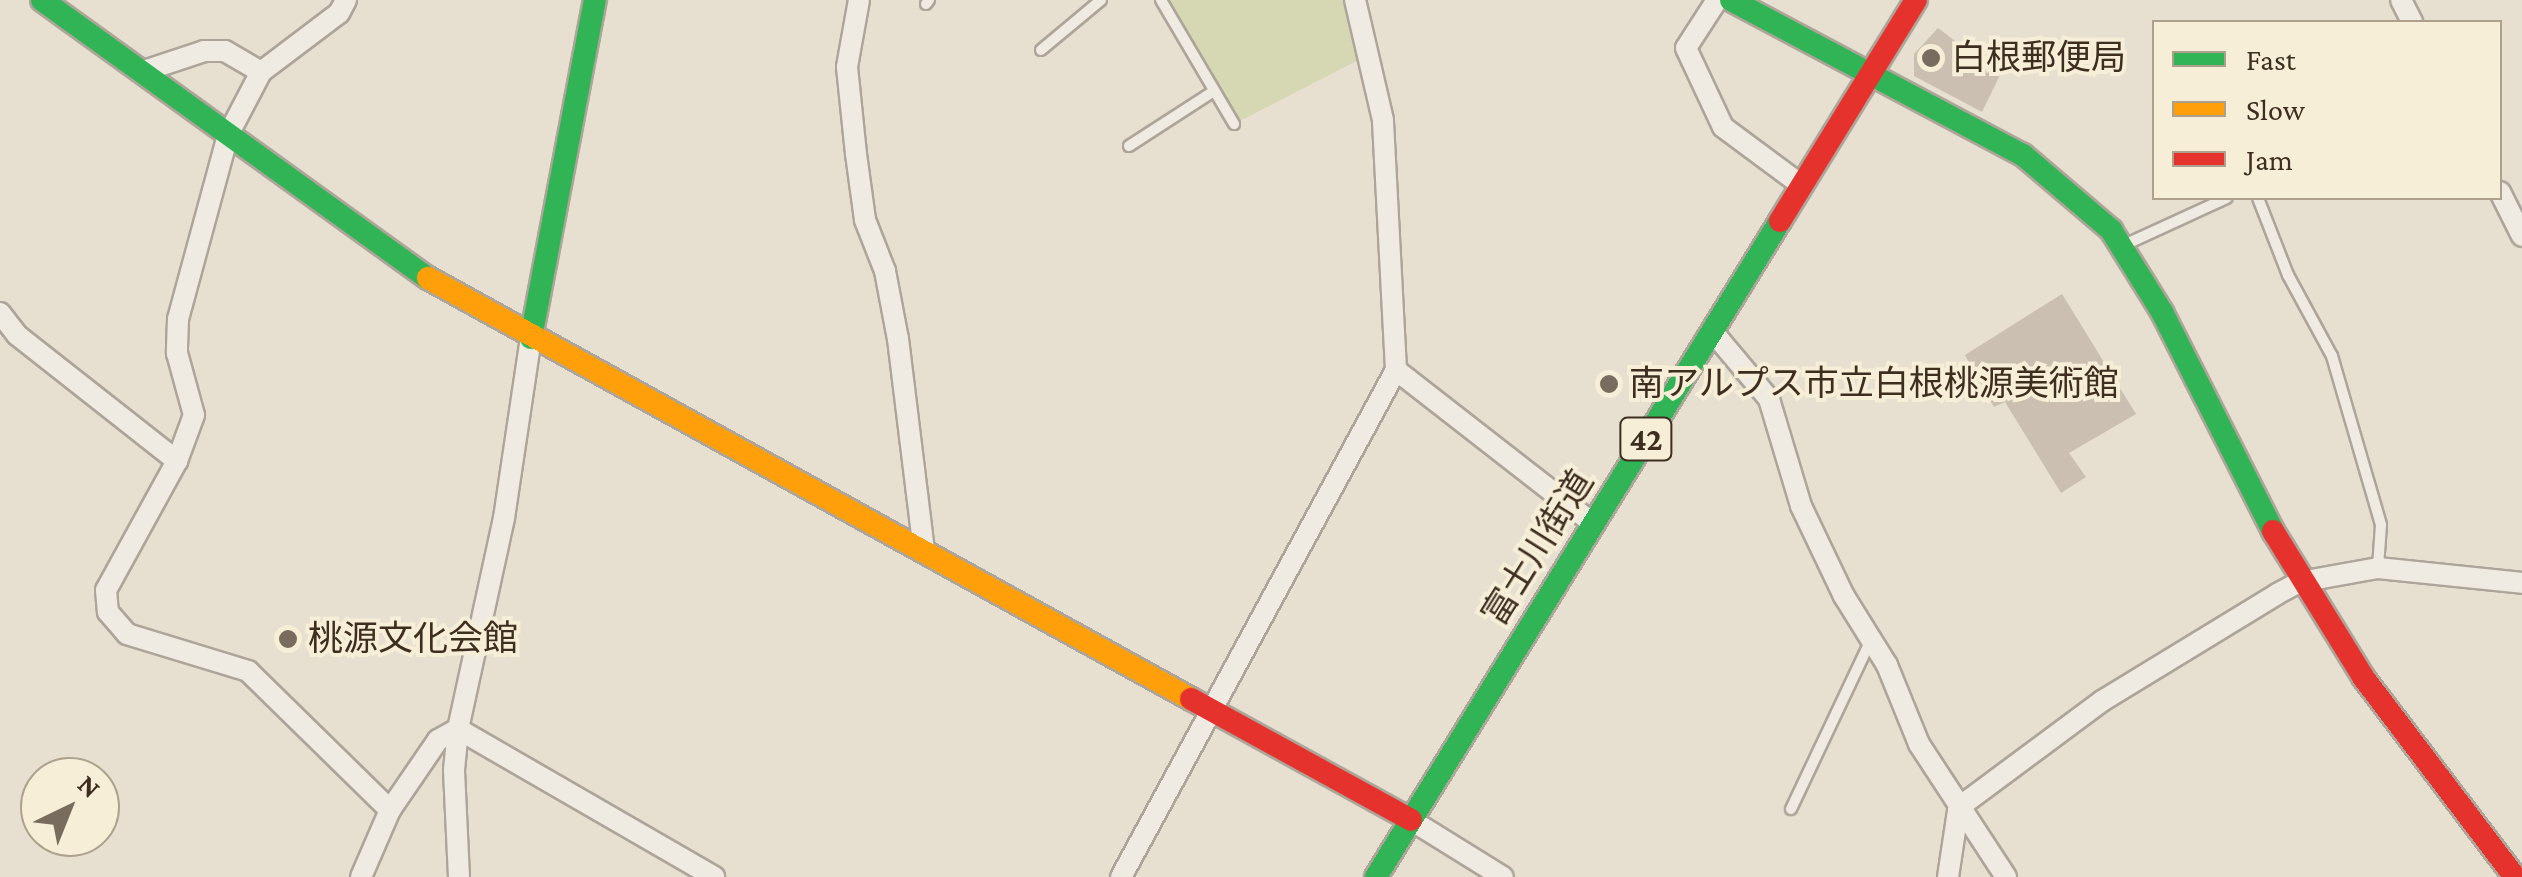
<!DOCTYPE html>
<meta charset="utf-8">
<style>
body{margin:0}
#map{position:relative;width:2522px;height:877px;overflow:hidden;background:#e7e0d1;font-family:"Crimson Pro","Noto Sans JP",serif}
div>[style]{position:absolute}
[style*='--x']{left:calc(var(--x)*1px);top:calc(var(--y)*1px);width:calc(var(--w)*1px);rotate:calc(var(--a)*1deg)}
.green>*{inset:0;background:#d6d7b3}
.building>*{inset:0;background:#cbbfb2}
.roads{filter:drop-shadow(2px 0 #ada599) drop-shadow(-2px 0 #ada599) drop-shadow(0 2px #ada599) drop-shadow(0 -2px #ada599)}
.lane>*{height:10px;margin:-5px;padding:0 5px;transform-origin:5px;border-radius:5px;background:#efebe3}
.street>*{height:20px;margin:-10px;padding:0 10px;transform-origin:10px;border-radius:10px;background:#efebe3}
.fast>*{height:22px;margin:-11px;padding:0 11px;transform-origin:11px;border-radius:11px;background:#30b455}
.slow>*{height:22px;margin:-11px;padding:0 11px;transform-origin:11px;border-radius:11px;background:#ff9f0a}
.jam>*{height:22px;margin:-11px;padding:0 11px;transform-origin:11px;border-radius:11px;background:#e5322d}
.dots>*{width:28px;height:28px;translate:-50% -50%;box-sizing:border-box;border:5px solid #f7eed8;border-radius:50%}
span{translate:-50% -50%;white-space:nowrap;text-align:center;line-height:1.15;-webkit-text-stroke:8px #f7eed8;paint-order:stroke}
.shield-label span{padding:2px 8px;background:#f7eed8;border:2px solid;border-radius:8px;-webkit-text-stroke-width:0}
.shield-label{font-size:32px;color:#3d2e20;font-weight:700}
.poi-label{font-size:35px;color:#3d2e20}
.left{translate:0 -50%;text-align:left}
.street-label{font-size:35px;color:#3d2e20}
.legend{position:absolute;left:2152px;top:20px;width:350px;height:180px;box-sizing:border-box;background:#f7eed8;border:2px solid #ada18e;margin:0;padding:12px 18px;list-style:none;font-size:30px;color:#3d2e20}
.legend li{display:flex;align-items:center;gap:20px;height:50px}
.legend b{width:50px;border:2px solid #ada18e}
.north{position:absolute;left:20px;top:757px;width:100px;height:100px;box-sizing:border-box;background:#f7eed8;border:2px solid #ada18e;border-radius:50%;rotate:43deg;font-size:28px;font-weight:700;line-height:40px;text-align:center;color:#3d2e20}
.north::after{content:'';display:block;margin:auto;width:35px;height:45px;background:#786c5e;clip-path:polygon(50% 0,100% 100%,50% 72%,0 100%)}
</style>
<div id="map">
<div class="green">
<i style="clip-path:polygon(1161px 0,1355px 0,1370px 54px,1234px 124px)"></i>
</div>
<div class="building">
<i style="clip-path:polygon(1938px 28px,2000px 75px,1982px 112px,1914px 76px,1914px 54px)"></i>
<i style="clip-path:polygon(2062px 294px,2136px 414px,2069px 453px,2086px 477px,2061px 493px,2005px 402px,1994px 407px,1965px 355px)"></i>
</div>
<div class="roads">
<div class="lane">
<i style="--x:1161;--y:0;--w:144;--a:59.5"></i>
<i style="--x:926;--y:4;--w:5;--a:-53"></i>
<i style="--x:1041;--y:50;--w:78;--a:-39.8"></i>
<i style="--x:1129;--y:146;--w:101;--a:-32.9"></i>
<i style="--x:2258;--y:198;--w:83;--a:68.7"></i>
<i style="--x:2288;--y:275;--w:92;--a:61.5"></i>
<i style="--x:2332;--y:356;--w:176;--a:73.8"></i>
<i style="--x:2381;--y:525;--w:42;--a:94.1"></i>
<i style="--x:2122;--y:246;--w:115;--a:-24.6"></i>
<i style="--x:1791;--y:809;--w:187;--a:-64.7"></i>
</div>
<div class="street">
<i style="--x:346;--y:0;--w:15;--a:118"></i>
<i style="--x:339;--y:13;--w:98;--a:142.9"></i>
<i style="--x:261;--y:72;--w:71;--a:117.6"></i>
<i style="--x:228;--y:135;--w:191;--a:105.2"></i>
<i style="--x:178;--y:319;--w:34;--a:92"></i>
<i style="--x:177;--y:353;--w:64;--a:74.7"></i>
<i style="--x:194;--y:415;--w:49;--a:110.3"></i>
<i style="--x:177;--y:461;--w:147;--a:118.8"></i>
<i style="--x:106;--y:590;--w:22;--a:85"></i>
<i style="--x:108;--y:612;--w:29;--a:49"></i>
<i style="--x:127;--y:634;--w:127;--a:17"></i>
<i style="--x:248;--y:671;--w:199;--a:44.4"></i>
<i style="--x:859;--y:0;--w:68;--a:100.2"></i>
<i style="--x:847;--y:67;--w:87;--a:84.1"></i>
<i style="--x:856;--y:154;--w:67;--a:82.2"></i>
<i style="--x:865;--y:220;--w:55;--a:68.6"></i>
<i style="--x:885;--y:271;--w:69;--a:79.2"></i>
<i style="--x:898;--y:339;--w:214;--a:83"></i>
<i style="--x:1717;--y:0;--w:57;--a:122.9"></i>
<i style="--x:1686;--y:48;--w:87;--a:64.9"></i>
<i style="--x:1723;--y:127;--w:97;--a:36.6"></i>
<i style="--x:2401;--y:0;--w:25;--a:63"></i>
<i style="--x:141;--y:72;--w:66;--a:-18.4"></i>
<i style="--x:204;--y:51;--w:21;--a:0"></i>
<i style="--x:225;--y:51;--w:42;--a:30.3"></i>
<i style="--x:2500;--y:192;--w:49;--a:63.4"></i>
<i style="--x:0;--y:313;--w:28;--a:52"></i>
<i style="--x:17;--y:335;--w:204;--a:38.2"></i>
<i style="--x:1712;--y:331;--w:89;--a:50"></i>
<i style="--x:1769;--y:399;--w:112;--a:73.3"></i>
<i style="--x:1801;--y:506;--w:100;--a:64.5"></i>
<i style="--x:1844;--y:596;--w:81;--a:58.1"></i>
<i style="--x:1887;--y:665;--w:85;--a:67.9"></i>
<i style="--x:1919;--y:744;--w:159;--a:56.8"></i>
<i style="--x:1396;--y:370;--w:251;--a:37.9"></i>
<i style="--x:458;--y:729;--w:296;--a:30"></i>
<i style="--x:1411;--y:820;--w:108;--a:31.8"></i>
<i style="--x:361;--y:877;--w:73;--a:-66.6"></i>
<i style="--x:390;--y:810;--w:85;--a:-55.6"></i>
<i style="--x:438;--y:740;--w:23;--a:-29"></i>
<i style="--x:459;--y:877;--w:107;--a:-92.7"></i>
<i style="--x:454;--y:770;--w:41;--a:-84.4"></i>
<i style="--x:458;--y:729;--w:216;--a:-77.7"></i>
<i style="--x:504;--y:518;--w:182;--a:-81.5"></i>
<i style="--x:1121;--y:877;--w:577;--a:-61.52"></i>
<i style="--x:1396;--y:370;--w:250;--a:-93"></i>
<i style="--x:1383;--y:120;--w:123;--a:-103.1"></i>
<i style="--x:1948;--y:877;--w:67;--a:-81.4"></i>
<i style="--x:1958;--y:811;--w:12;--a:-48"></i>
<i style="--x:1966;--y:802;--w:169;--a:-36.6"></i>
<i style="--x:2102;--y:701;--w:205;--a:-31.4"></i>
<i style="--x:2277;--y:594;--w:26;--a:-28"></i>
<i style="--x:2300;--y:582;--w:79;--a:-10.2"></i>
<i style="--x:2378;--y:568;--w:145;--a:5.9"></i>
</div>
<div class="fast">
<i style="--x:42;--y:0;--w:476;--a:35.8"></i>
<i style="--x:1731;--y:0;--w:331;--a:28"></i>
<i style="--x:2023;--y:155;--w:116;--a:40.4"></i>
<i style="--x:2111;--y:230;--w:97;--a:58.1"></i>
<i style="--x:2162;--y:312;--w:246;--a:63.1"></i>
<i style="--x:531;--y:338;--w:344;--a:-79.3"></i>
<i style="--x:1376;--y:877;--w:770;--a:-58.37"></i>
</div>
<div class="slow">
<i style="--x:428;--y:278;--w:871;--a:28.89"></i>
</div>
<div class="jam">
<i style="--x:1780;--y:221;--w:259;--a:-58.4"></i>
<i style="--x:2273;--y:531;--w:172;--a:58.3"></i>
<i style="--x:2363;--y:677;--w:251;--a:52.8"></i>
<i style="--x:1191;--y:699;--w:251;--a:28.8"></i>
</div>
</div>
<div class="dots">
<i style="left:1931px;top:58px;background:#786c5e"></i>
<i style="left:1609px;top:384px;background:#786c5e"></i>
<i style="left:288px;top:639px;background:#786c5e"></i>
</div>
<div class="shield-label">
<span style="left:1646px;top:439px">42</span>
</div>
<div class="poi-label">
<span class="left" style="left:1951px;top:58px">白根郵便局</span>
<span class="left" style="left:1629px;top:384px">南アルプス市立白根桃源美術館</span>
<span class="left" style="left:308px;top:639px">桃源文化会館</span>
</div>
<div class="street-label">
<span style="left:1538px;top:548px;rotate:-58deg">富士川街道</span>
</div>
<ul class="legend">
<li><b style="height:12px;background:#30b455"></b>Fast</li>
<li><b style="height:12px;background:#ff9f0a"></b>Slow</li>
<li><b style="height:12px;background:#e5322d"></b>Jam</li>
</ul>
<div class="north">N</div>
</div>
